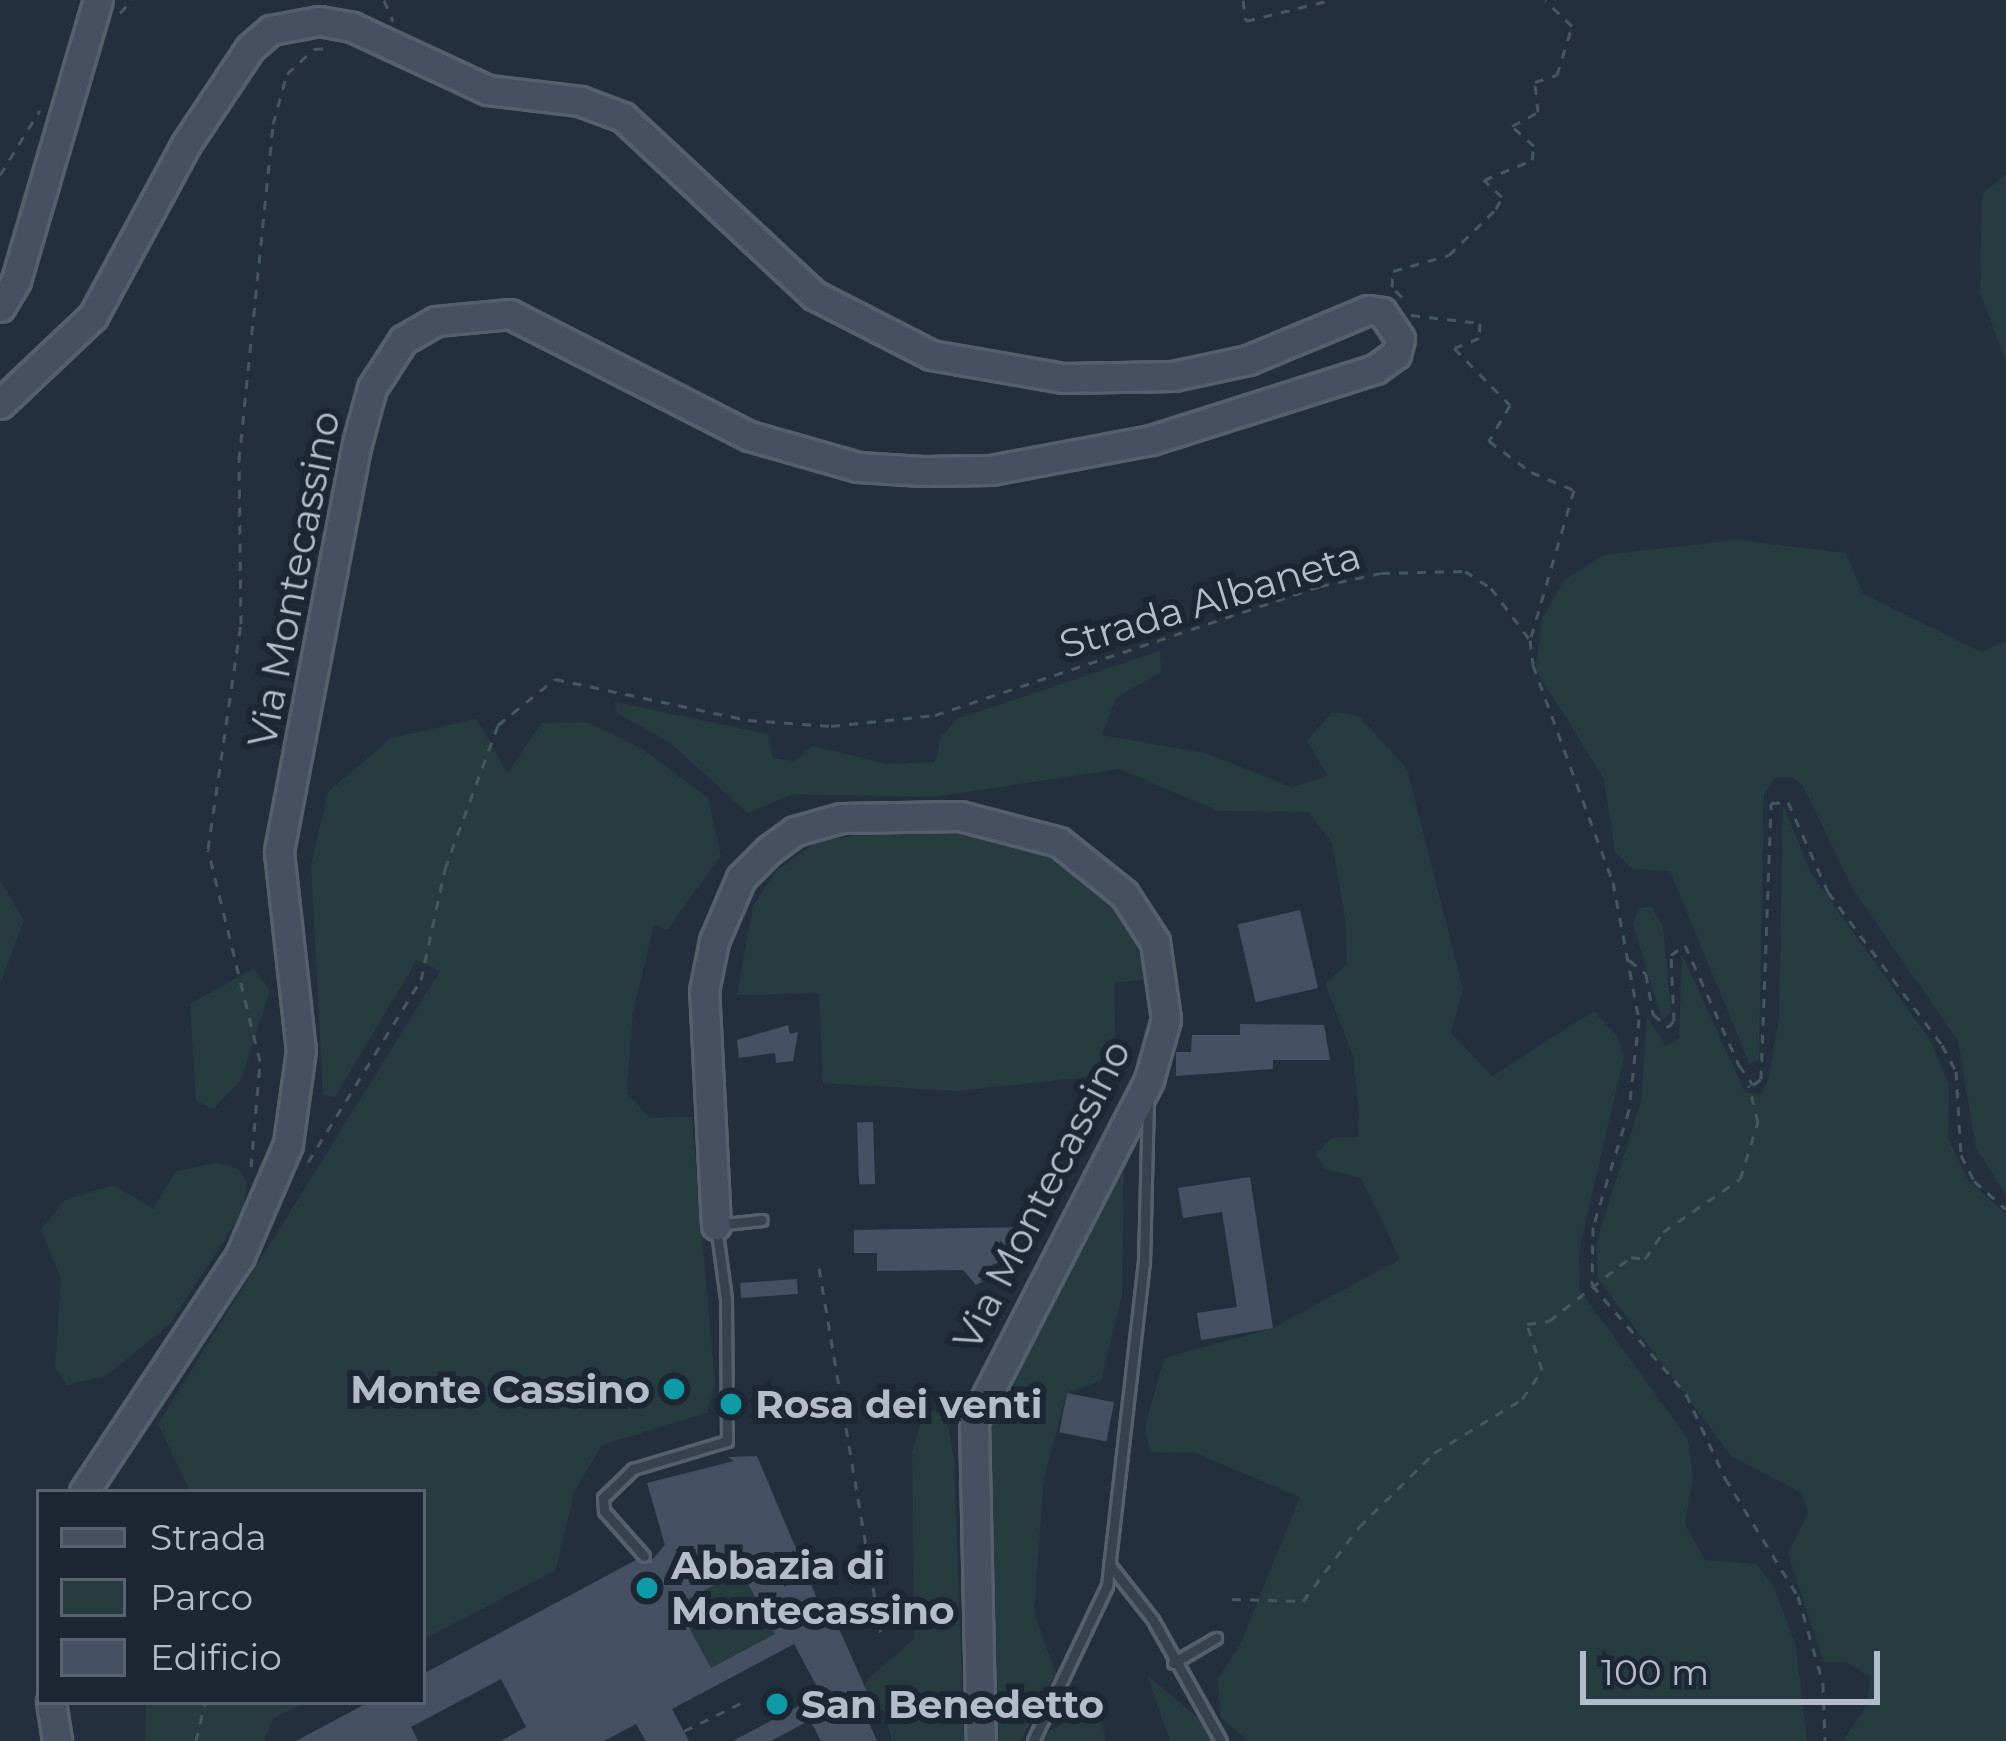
<!DOCTYPE html>
<style>
body{margin:0}
#map{position:relative;width:2006px;height:1741px;overflow:hidden;background:#242f3e;font-family:Montserrat,sans-serif}
div>[style]{position:absolute}
[style*='--x']{left:calc(var(--x)*1px);top:calc(var(--y)*1px);width:calc(var(--w)*1px);rotate:calc(var(--a)*1deg)}
.green>*{inset:0;background:#263c3f;transform-origin:0 0}
.building>*{inset:0;background:#455162;transform-origin:0 0}
.path>*{height:3px;margin-top:-1.5px;transform-origin:0;background:repeating-linear-gradient(90deg,#44595c 0 9px,transparent 0 18px)}
.roads{filter:drop-shadow(3px 0 #565f6c) drop-shadow(-3px 0 #565f6c) drop-shadow(0 3px #565f6c) drop-shadow(0 -3px #565f6c)}
.lane>*{height:9px;margin:-4.5px;padding:0 4.5px;transform-origin:4.5px;border-radius:4.5px;background:#38414e}
.secondary>*{height:27px;margin:-13.5px;padding:0 13.5px;transform-origin:13.5px;border-radius:13.5px;background:#465061}
.dots>*{width:33px;height:33px;translate:-50% -50%;box-sizing:border-box;border:6px solid #1d2633;border-radius:50%}
span{translate:-50% -50%;white-space:nowrap;text-align:center;line-height:1.15;-webkit-text-stroke:12px #1d2633;paint-order:stroke}
.street-label{font-size:39px;color:#b4bcc9}
.poi-label{font-size:39px;color:#b4bcc9;font-weight:700}
.right{translate:-100% -50%;text-align:right}
.left{translate:0 -50%;text-align:left}
.legend{position:absolute;left:36px;top:1489px;width:390px;height:216px;box-sizing:border-box;background:#1d2633;border:3px solid #59626f;margin:0;padding:15px 21px;list-style:none;font-size:36px;color:#b4bcc9}
.legend li{display:flex;align-items:center;gap:24px;height:60px}
.legend b{width:60px;border:3px solid #59626f}
.scale{position:absolute;left:1580px;top:1651px;width:300px;height:54px;box-sizing:border-box;border:6px solid #b4bcc9;border-top:0;padding-left:15px;font-size:36px;line-height:42px;white-space:nowrap;color:#b4bcc9;-webkit-text-stroke:9px #1d2633;paint-order:stroke}
</style>
<div id="map">
<div class="green">
<i style="clip-path:polygon(2006px 174px,2006px 361px,1980px 293px,1982px 194px)"></i>
<i style="clip-path:polygon(1737px 540px,1846px 553px,1863px 594px,1982px 652px,2006px 641px,2006px 1195px,1976px 1148px,1958px 1041px,1852px 888px,1803px 786px,1793px 777px,1775px 777px,1764px 795px,1759px 1061px,1749px 1063px,1670px 871px,1632px 869px,1615px 852px,1604px 779px,1536px 670px,1542px 619px,1564px 580px,1603px 555px)"></i>
<i style="clip-path:polygon(1160px 651px,1161px 672px,1116px 698px,1102px 735px,1205px 753px,1292px 787px,1328px 776px,1307px 741px,1332px 712px,1358px 715px,1407px 769px,1463px 989px,1451px 1033px,1492px 1076px,1594px 1011px,1617px 1036px,1624px 1057px,1580px 1246px,1579px 1289px,1688px 1439px,1693px 1478px,1685px 1524px,1705px 1560px,1756px 1564px,1773px 1585px,1796px 1646px,1807px 1741px,1247px 1741px,1221px 1717px,1217px 1680px,1240px 1645px,1300px 1497px,1195px 1453px,1150px 1452px,1145px 1427px,1164px 1358px,1273px 1328px,1400px 1259px,1361px 1178px,1325px 1169px,1316px 1154px,1331px 1138px,1358px 1137px,1359px 1115px,1353px 1056px,1325px 984px,1347px 964px,1345px 918px,1332px 843px,1308px 812px,1218px 811px,1119px 769px,933px 797px,793px 794px,748px 813px,670px 743px,617px 713px,615px 702px,768px 734px,773px 758px,794px 761px,813px 746px,887px 764px,935px 762px,941px 737px,957px 719px)"></i>
<i style="clip-path:polygon(476px 719px,508px 773px,541px 723px,587px 722px,641px 748px,708px 798px,721px 856px,667px 930px,654px 924px,633px 1013px,627px 1093px,650px 1118px,692px 1117px,715px 1385px,707px 1413px,602px 1445px,574px 1492px,556px 1570px,423px 1640px,423px 1492px,190px 1492px,158px 1424px,440px 971px,417px 960px,335px 1097px,323px 1095px,311px 864px,328px 792px,391px 738px)"></i>
<i style="clip-path:polygon(1783px 805px,1811px 873px,1930px 1040px,1949px 1085px,1948px 1138px,1968px 1180px,2006px 1214px,2006px 1741px,1843px 1741px,1867px 1705px,1870px 1677px,1846px 1662px,1824px 1662px,1788px 1554px,1808px 1512px,1802px 1493px,1732px 1457px,1598px 1279px,1596px 1243px,1641px 1102px,1647px 1017px,1666px 1046px,1679px 1039px,1682px 954px,1745px 1092px,1760px 1095px,1768px 1080px,1779px 1019px)"></i>
<i style="clip-path:polygon(922px 824px,1013px 837px,1098px 887px,1133px 934px,1148px 979px,1114px 983px,1116px 1074px,956px 1091px,823px 1083px,819px 993px,737px 995px,753px 906px,776px 871px,816px 842px)"></i>
<i style="clip-path:polygon(0 880px,24px 920px,0 984px)"></i>
<i style="clip-path:polygon(1652px 907px,1663px 926px,1671px 1012px,1662px 1020px,1633px 924px,1639px 908px)"></i>
<i style="clip-path:polygon(254px 968px,270px 991px,241px 1080px,213px 1109px,196px 1101px,190px 1004px)"></i>
<i style="clip-path:polygon(1117px 1161px,1124px 1165px,1122px 1296px,1101px 1381px,1067px 1393px,1044px 1478px,1034px 1612px,1056px 1674px,1021px 1741px,988px 1741px,981px 1460px,998px 1399px)"></i>
<i style="clip-path:polygon(217px 1163px,239px 1169px,247px 1182px,244px 1210px,169px 1325px,106px 1376px,67px 1385px,55px 1368px,61px 1278px,41px 1230px,65px 1200px,114px 1185px,153px 1209px,176px 1171px)"></i>
<i style="clip-path:polygon(925px 1410px,946px 1414px,954px 1458px,964px 1741px,892px 1741px,884px 1710px,870px 1712px,863px 1700px,866px 1680px,914px 1639px,912px 1451px)"></i>
<i style="left:741px;top:1571px;width:72px;height:72px;rotate:62deg"></i>
<i style="clip-path:polygon(1147px 1675px,1202px 1721px,1219px 1741px,1170px 1741px)"></i>
<i style="clip-path:polygon(146px 1702px,306px 1702px,273px 1719px,264px 1741px,145px 1741px)"></i>
<i style="clip-path:polygon(1098px 1707px,1106px 1741px,1044px 1741px,1049px 1731px)"></i>
</div>
<div class="building">
<i style="left:1300px;top:910px;width:80px;height:64px;rotate:77deg"></i>
<i style="clip-path:polygon(1240px 1024px,1324px 1025px,1330px 1060px,1273px 1060px,1273px 1069px,1176px 1076px,1176px 1052px,1191px 1052px,1192px 1035px,1240px 1035px)"></i>
<i style="clip-path:polygon(788px 1025px,790px 1034px,798px 1032px,793px 1061px,776px 1063px,775px 1053px,739px 1058px,737px 1040px)"></i>
<i style="left:873px;top:1122px;width:62px;height:16px;rotate:88deg"></i>
<i style="clip-path:polygon(1250px 1177px,1273px 1328px,1201px 1340px,1197px 1313px,1237px 1307px,1222px 1212px,1183px 1218px,1178px 1188px)"></i>
<i style="clip-path:polygon(1028px 1227px,1005px 1261px,993px 1264px,993px 1276px,976px 1285px,963px 1270px,877px 1271px,877px 1253px,854px 1253px,854px 1230px)"></i>
<i style="left:797px;top:1279px;width:15px;height:57px;rotate:86deg"></i>
<i style="left:1067px;top:1393px;width:48px;height:40px;rotate:11deg"></i>
<i style="clip-path:polygon(evenodd,757px 1456px,828px 1625px,836px 1622px,869px 1696px,859px 1701px,877px 1741px,821px 1741px,810px 1720px,771px 1741px,733px 1741px,821px 1694px,794px 1644px,672px 1709px,689px 1741px,646px 1741px,636px 1724px,604px 1741px,501px 1741px,526px 1727px,501px 1679px,411px 1727px,418px 1741px,296px 1741px,369px 1702px,423px 1702px,423px 1674px,636px 1560px,649px 1563px,665px 1545px,647px 1483px,734px 1461px,727px 1457px,757px 1456px,741px 1571px,775px 1634px,711px 1668px,677px 1605px,741px 1571px)"></i>
</div>
<div class="path">
<i style="--x:384;--y:0;--w:23;--a:67"></i>
<i style="--x:1243;--y:0;--w:21;--a:82"></i>
<i style="--x:1246;--y:21;--w:87;--a:-14"></i>
<i style="--x:120;--y:13;--w:18;--a:-47"></i>
<i style="--x:0;--y:175;--w:76;--a:-58.4"></i>
<i style="--x:1402;--y:297;--w:14;--a:-135"></i>
<i style="--x:1392;--y:287;--w:16;--a:-86"></i>
<i style="--x:1393;--y:271;--w:58;--a:-15.9"></i>
<i style="--x:1449;--y:255;--w:66;--a:-44.4"></i>
<i style="--x:1496;--y:209;--w:13;--a:-63"></i>
<i style="--x:1502;--y:197;--w:25;--a:-137"></i>
<i style="--x:1484;--y:180;--w:52;--a:-22.6"></i>
<i style="--x:1532;--y:160;--w:14;--a:-82"></i>
<i style="--x:1534;--y:146;--w:30;--a:-138"></i>
<i style="--x:1512;--y:126;--w:30;--a:-28"></i>
<i style="--x:1538;--y:112;--w:30;--a:-96"></i>
<i style="--x:1535;--y:82;--w:23;--a:-18"></i>
<i style="--x:1557;--y:75;--w:51;--a:-73"></i>
<i style="--x:1572;--y:26;--w:37;--a:-136"></i>
<i style="--x:1411;--y:315;--w:69;--a:6.6"></i>
<i style="--x:1480;--y:323;--w:15;--a:94"></i>
<i style="--x:1479;--y:338;--w:27;--a:158"></i>
<i style="--x:1454;--y:348;--w:80;--a:45.5"></i>
<i style="--x:1510;--y:405;--w:42;--a:120.3"></i>
<i style="--x:1489;--y:441;--w:52;--a:36.4"></i>
<i style="--x:1531;--y:472;--w:47;--a:22.7"></i>
<i style="--x:1574;--y:490;--w:153;--a:106.3"></i>
<i style="--x:1629;--y:960;--w:22;--a:39"></i>
<i style="--x:1646;--y:974;--w:41;--a:80.1"></i>
<i style="--x:1653;--y:1014;--w:20;--a:41"></i>
<i style="--x:1668;--y:1027;--w:8;--a:-45"></i>
<i style="--x:1674;--y:1021;--w:66;--a:-92.6"></i>
<i style="--x:1671;--y:955;--w:17;--a:-36"></i>
<i style="--x:1685;--y:945;--w:132;--a:65.8"></i>
<i style="--x:1739;--y:1065;--w:24;--a:55"></i>
<i style="--x:1753;--y:1085;--w:10;--a:-37"></i>
<i style="--x:1761;--y:1079;--w:276;--a:-87.9"></i>
<i style="--x:1771;--y:803;--w:17;--a:-3"></i>
<i style="--x:1788;--y:802;--w:98;--a:66"></i>
<i style="--x:1828;--y:892;--w:191;--a:53.3"></i>
<i style="--x:1942;--y:1045;--w:30;--a:62"></i>
<i style="--x:1956;--y:1071;--w:84;--a:86.6"></i>
<i style="--x:1961;--y:1155;--w:29;--a:63"></i>
<i style="--x:1974;--y:1181;--w:43;--a:41.2"></i>
<i style="--x:308;--y:1162;--w:214;--a:-58.2"></i>
<i style="--x:421;--y:980;--w:114;--a:-77.8"></i>
<i style="--x:445;--y:869;--w:153;--a:-69.8"></i>
<i style="--x:498;--y:725;--w:73;--a:-38.9"></i>
<i style="--x:555;--y:679;--w:197;--a:12"></i>
<i style="--x:748;--y:720;--w:83;--a:4.1"></i>
<i style="--x:831;--y:726;--w:105;--a:-6"></i>
<i style="--x:935;--y:715;--w:406;--a:-18.5"></i>
<i style="--x:1320;--y:586;--w:62;--a:-12"></i>
<i style="--x:1381;--y:573;--w:84;--a:-1.4"></i>
<i style="--x:1465;--y:571;--w:31;--a:33"></i>
<i style="--x:1491;--y:588;--w:65;--a:53.1"></i>
<i style="--x:1530;--y:640;--w:25;--a:83"></i>
<i style="--x:1533;--y:665;--w:231;--a:69.8"></i>
<i style="--x:1613;--y:882;--w:139;--a:79.3"></i>
<i style="--x:1639;--y:1019;--w:92;--a:96.3"></i>
<i style="--x:1629;--y:1110;--w:122;--a:107.1"></i>
<i style="--x:1593;--y:1227;--w:58;--a:91"></i>
<i style="--x:1592;--y:1285;--w:144;--a:49.2"></i>
<i style="--x:1686;--y:1394;--w:93;--a:65.1"></i>
<i style="--x:1725;--y:1478;--w:139;--a:58.3"></i>
<i style="--x:1798;--y:1596;--w:91;--a:74"></i>
<i style="--x:1823;--y:1683;--w:58;--a:88"></i>
<i style="--x:251;--y:1167;--w:106;--a:-85.1"></i>
<i style="--x:260;--y:1061;--w:218;--a:-103.8"></i>
<i style="--x:208;--y:849;--w:227;--a:-81.7"></i>
<i style="--x:241;--y:624;--w:164;--a:-90.7"></i>
<i style="--x:239;--y:460;--w:338;--a:-84.2"></i>
<i style="--x:273;--y:124;--w:52;--a:-74.4"></i>
<i style="--x:287;--y:74;--w:37;--a:-43"></i>
<i style="--x:314;--y:49;--w:16;--a:-4"></i>
<i style="--x:819;--y:1268;--w:372;--a:80.4"></i>
<i style="--x:1232;--y:1599;--w:71;--a:1.6"></i>
<i style="--x:1303;--y:1601;--w:93;--a:-52.9"></i>
<i style="--x:1359;--y:1527;--w:105;--a:-44.6"></i>
<i style="--x:1434;--y:1453;--w:103;--a:-31.5"></i>
<i style="--x:1522;--y:1399;--w:35;--a:-55"></i>
<i style="--x:1542;--y:1370;--w:48;--a:-108.1"></i>
<i style="--x:1527;--y:1324;--w:22;--a:-8"></i>
<i style="--x:1549;--y:1321;--w:104;--a:-38"></i>
<i style="--x:1631;--y:1257;--w:14;--a:8"></i>
<i style="--x:1645;--y:1259;--w:32;--a:-56"></i>
<i style="--x:1663;--y:1232;--w:93;--a:-34.5"></i>
<i style="--x:1740;--y:1179;--w:60;--a:-72.5"></i>
<i style="--x:1758;--y:1122;--w:38;--a:-104"></i>
<i style="--x:684;--y:1731;--w:64;--a:-26.2"></i>
<i style="--x:196;--y:1741;--w:40;--a:-77"></i>
</div>
<div class="roads">
<div class="lane">
<i style="--x:644;--y:1556;--w:60;--a:-131.6"></i>
<i style="--x:604;--y:1511;--w:13;--a:-94"></i>
<i style="--x:603;--y:1498;--w:42;--a:-44"></i>
<i style="--x:633;--y:1469;--w:98;--a:-16.6"></i>
<i style="--x:727;--y:1441;--w:142;--a:-90.4"></i>
<i style="--x:726;--y:1299;--w:75;--a:-97.7"></i>
<i style="--x:716;--y:1225;--w:46;--a:-6.2"></i>
<i style="--x:1109;--y:1564;--w:71;--a:51.8"></i>
<i style="--x:1153;--y:1620;--w:139;--a:60.7"></i>
<i style="--x:1173;--y:1663;--w:50;--a:-30.2"></i>
<i style="--x:1033;--y:1741;--w:172;--a:-64.5"></i>
<i style="--x:1107;--y:1586;--w:325;--a:-83.5"></i>
<i style="--x:1144;--y:1263;--w:160;--a:-88.6"></i>
</div>
<div class="secondary">
<i style="--x:0;--y:307;--w:31;--a:-59"></i>
<i style="--x:16;--y:280;--w:292;--a:-73.7"></i>
<i style="--x:0;--y:404;--w:128;--a:-43.4"></i>
<i style="--x:93;--y:316;--w:196;--a:-61.6"></i>
<i style="--x:186;--y:144;--w:115;--a:-56.3"></i>
<i style="--x:250;--y:48;--w:28;--a:-41"></i>
<i style="--x:271;--y:30;--w:49;--a:-10.6"></i>
<i style="--x:319;--y:21;--w:34;--a:10"></i>
<i style="--x:352;--y:27;--w:150;--a:24.9"></i>
<i style="--x:488;--y:90;--w:93;--a:6.8"></i>
<i style="--x:580;--y:101;--w:46;--a:20.4"></i>
<i style="--x:623;--y:117;--w:261;--a:43"></i>
<i style="--x:814;--y:295;--w:131;--a:27.1"></i>
<i style="--x:931;--y:355;--w:134;--a:9.9"></i>
<i style="--x:1063;--y:378;--w:110;--a:-1"></i>
<i style="--x:1173;--y:376;--w:77;--a:-12"></i>
<i style="--x:1248;--y:360;--w:130;--a:-22.6"></i>
<i style="--x:1368;--y:310;--w:14;--a:8"></i>
<i style="--x:1382;--y:312;--w:32;--a:56"></i>
<i style="--x:1400;--y:339;--w:16;--a:105"></i>
<i style="--x:1396;--y:354;--w:26;--a:144"></i>
<i style="--x:1375;--y:369;--w:235;--a:162.4"></i>
<i style="--x:1151;--y:440;--w:163;--a:169.4"></i>
<i style="--x:991;--y:470;--w:69;--a:179.2"></i>
<i style="--x:922;--y:471;--w:64;--a:-176.4"></i>
<i style="--x:858;--y:467;--w:113;--a:-164.1"></i>
<i style="--x:749;--y:436;--w:268;--a:-153"></i>
<i style="--x:510;--y:314;--w:74;--a:174.6"></i>
<i style="--x:436;--y:321;--w:38;--a:150"></i>
<i style="--x:403;--y:340;--w:57;--a:122.9"></i>
<i style="--x:372;--y:388;--w:61;--a:105.2"></i>
<i style="--x:356;--y:447;--w:412;--a:100.8"></i>
<i style="--x:279;--y:852;--w:199;--a:83.7"></i>
<i style="--x:301;--y:1050;--w:95;--a:97.9"></i>
<i style="--x:288;--y:1144;--w:122;--a:113.2"></i>
<i style="--x:240;--y:1256;--w:283;--a:123.5"></i>
<i style="--x:716;--y:1225;--w:234;--a:-92.9"></i>
<i style="--x:704;--y:991;--w:51;--a:-78.7"></i>
<i style="--x:714;--y:941;--w:69;--a:-66.8"></i>
<i style="--x:741;--y:878;--w:40;--a:-45"></i>
<i style="--x:769;--y:850;--w:32;--a:-36"></i>
<i style="--x:795;--y:831;--w:48;--a:-15.8"></i>
<i style="--x:841;--y:818;--w:119;--a:-1"></i>
<i style="--x:960;--y:816;--w:102;--a:14.7"></i>
<i style="--x:1059;--y:842;--w:83;--a:38.7"></i>
<i style="--x:1124;--y:894;--w:57;--a:57.1"></i>
<i style="--x:1155;--y:942;--w:78;--a:81.9"></i>
<i style="--x:1166;--y:1019;--w:63;--a:105.6"></i>
<i style="--x:1149;--y:1080;--w:382;--a:117.2"></i>
<i style="--x:974;--y:1420;--w:321;--a:88.8"></i>
<i style="--x:51;--y:1702;--w:39;--a:81"></i>
</div>
</div>
<div class="dots">
<i style="left:674px;top:1389px;background:#0f9aa8"></i>
<i style="left:731px;top:1404px;background:#0f9aa8"></i>
<i style="left:647px;top:1588px;background:#0f9aa8"></i>
<i style="left:777px;top:1704px;background:#0f9aa8"></i>
</div>
<div class="street-label">
<span style="left:294px;top:579px;rotate:-79deg">Via Montecassino</span>
<span style="left:1210px;top:600px;rotate:-17deg">Strada Albaneta</span>
<span style="left:1042px;top:1195px;rotate:-63deg">Via Montecassino</span>
</div>
<div class="poi-label">
<span class="right" style="left:650px;top:1389px">Monte Cassino</span>
<span class="left" style="left:755px;top:1404px">Rosa dei venti</span>
<span class="left" style="left:671px;top:1588px">Abbazia di<br>Montecassino</span>
<span class="left" style="left:801px;top:1704px">San Benedetto</span>
</div>
<ul class="legend">
<li><b style="height:15px;background:#465061"></b>Strada</li>
<li><b style="height:33px;background:#263c3f"></b>Parco</li>
<li><b style="height:33px;background:#455162"></b>Edificio</li>
</ul>
<div class="scale">100 m</div>
</div>
